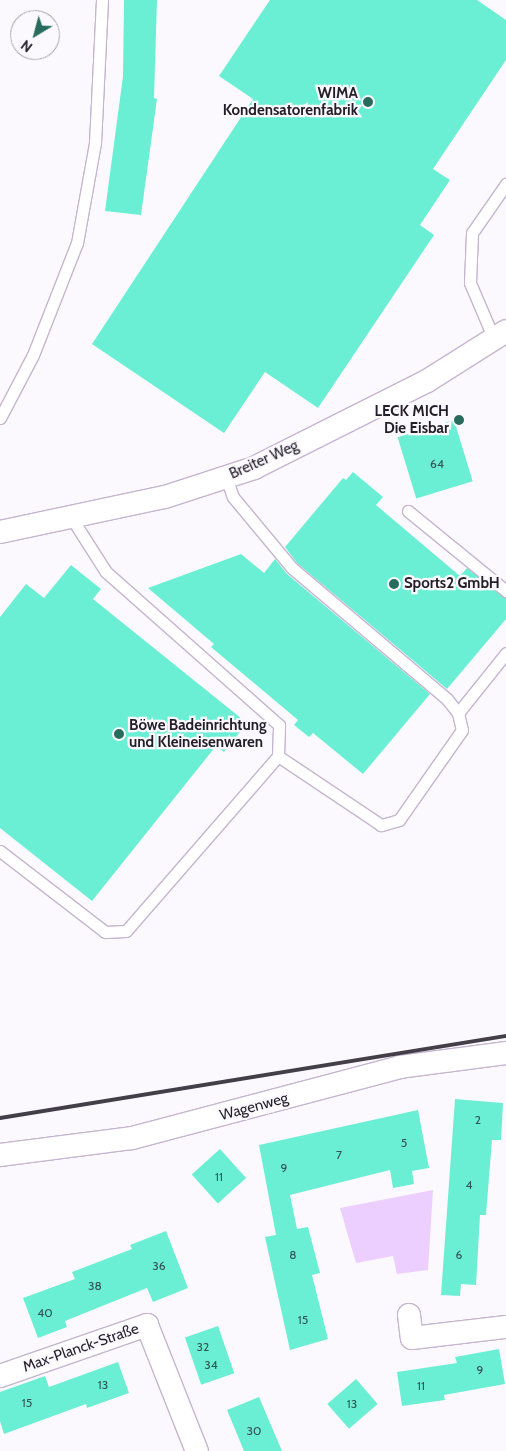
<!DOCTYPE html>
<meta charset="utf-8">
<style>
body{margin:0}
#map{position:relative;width:506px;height:1451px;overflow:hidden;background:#fcf9fe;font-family:Cabin,sans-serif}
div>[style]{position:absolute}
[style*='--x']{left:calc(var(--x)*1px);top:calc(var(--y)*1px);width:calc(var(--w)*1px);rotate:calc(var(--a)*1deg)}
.green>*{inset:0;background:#eccfff}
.building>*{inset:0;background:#6befd4;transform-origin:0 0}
.roads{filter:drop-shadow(1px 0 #c5b5d0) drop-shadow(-1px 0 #c5b5d0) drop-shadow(0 1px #c5b5d0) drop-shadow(0 -1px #c5b5d0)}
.service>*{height:11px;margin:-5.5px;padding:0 5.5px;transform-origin:5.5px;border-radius:5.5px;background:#fff}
.minor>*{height:22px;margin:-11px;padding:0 11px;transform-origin:11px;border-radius:11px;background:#fff}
.rail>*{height:4px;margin:-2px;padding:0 2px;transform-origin:2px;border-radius:2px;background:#433e47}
.dots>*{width:14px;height:14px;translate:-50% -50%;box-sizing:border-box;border:2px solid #fcf9fe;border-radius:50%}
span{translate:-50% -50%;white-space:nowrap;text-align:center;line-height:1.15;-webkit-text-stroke:4.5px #fcf9fe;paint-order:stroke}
.number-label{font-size:12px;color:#365253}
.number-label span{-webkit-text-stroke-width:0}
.poi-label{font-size:15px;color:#241e28;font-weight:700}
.right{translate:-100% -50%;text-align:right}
.left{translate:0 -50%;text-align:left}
.street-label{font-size:15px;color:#241e28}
.north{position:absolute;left:10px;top:10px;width:50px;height:50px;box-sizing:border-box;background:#fcf9fe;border:1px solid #a6a1a8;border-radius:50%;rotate:217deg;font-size:14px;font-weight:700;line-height:20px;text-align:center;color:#241e28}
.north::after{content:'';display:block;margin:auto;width:18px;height:22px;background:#286c5e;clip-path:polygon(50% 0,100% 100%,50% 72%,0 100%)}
</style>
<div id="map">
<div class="green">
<i style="clip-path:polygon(433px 1190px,428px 1270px,397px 1274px,393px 1256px,356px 1263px,340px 1208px)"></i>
</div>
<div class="building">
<i style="clip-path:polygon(124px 0,157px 0,154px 98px,157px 99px,141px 215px,105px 211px,123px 76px)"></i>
<i style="clip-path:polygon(270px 0,477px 0,506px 20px,506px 60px,433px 169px,450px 180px,420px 225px,434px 235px,318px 408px,265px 372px,224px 433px,92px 344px,253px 99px,219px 76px)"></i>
<i style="left:454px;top:420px;width:64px;height:59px;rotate:73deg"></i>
<i style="clip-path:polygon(353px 472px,383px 497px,376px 505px,460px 576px,467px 568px,506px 598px,506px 619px,447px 689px,297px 563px,285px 547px,343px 478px,346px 480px)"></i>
<i style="clip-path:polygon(241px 554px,264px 573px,275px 559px,287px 574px,430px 694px,363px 774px,313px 733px,309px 737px,294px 725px,298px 720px,211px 647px,214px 644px,148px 588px)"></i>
<i style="clip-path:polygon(71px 565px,101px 589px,93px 599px,247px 723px,224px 752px,216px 746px,92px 901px,0 828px,0 617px,26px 584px,44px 598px)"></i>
<i style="clip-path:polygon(455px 1099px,503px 1103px,501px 1140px,492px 1140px,486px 1215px,480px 1215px,476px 1285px,461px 1284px,460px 1296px,441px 1295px)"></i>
<i style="clip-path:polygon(418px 1110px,429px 1168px,412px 1171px,414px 1184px,393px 1188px,390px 1170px,290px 1195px,297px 1229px,308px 1227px,320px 1273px,312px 1275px,328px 1339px,290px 1350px,265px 1237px,276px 1235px,259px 1145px)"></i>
<i style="left:220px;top:1149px;width:39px;height:38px;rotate:48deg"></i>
<i style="clip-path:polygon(166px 1231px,188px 1288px,153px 1302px,147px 1288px,65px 1321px,67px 1327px,38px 1338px,23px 1298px,75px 1279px,72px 1272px,132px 1249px,130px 1245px)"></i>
<i style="left:218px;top:1326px;width:50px;height:35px;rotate:71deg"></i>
<i style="clip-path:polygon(499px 1349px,505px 1384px,444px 1395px,445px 1400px,402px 1406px,397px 1372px,457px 1363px,455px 1357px)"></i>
<i style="clip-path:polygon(118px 1362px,129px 1393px,87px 1408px,86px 1404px,4px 1434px,0 1421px,0 1392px,45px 1376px,49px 1387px)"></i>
<i style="left:356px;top:1379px;width:33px;height:38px;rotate:49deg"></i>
<i style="clip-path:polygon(259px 1397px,282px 1451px,244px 1451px,227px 1410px)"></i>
</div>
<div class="roads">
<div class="service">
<i style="--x:494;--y:339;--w:61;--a:-113.2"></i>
<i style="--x:470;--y:283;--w:50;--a:-87.7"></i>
<i style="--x:472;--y:233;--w:60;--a:-55.2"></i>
<i style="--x:0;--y:418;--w:71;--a:-62.4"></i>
<i style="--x:33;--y:355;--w:120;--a:-68.6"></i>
<i style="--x:77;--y:243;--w:102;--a:-79.8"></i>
<i style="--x:95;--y:143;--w:143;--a:-87.2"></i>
<i style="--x:226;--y:477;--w:21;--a:71"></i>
<i style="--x:233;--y:497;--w:92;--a:50.3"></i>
<i style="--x:292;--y:568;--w:203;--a:40.2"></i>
<i style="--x:447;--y:699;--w:18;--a:52"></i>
<i style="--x:458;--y:713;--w:17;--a:77"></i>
<i style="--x:462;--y:730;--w:110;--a:125"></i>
<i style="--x:399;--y:820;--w:19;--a:164"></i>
<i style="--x:381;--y:825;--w:124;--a:-146.2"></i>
<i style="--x:408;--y:511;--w:127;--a:39.2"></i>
<i style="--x:458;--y:713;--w:77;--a:-51.3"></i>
<i style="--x:0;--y:851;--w:133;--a:37.6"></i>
<i style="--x:105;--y:932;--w:21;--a:-3"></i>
<i style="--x:126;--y:931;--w:232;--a:-49"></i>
<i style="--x:278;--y:756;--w:31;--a:-88"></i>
<i style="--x:279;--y:725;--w:231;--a:-138.5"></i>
<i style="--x:106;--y:572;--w:65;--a:-122.5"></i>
</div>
<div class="minor">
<i style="--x:0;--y:532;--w:169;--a:-12"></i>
<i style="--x:165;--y:497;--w:94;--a:-18"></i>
<i style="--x:254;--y:468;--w:194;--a:-26.7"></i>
<i style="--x:427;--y:381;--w:93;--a:-32.3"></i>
<i style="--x:0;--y:1155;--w:133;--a:-7.3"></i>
<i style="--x:132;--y:1138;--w:277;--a:-14.8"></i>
<i style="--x:400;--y:1067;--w:107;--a:-7.5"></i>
<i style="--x:409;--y:1315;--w:23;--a:83"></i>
<i style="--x:412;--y:1338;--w:95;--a:-6.7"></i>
<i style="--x:0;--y:1376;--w:156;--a:-19.1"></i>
<i style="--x:147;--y:1325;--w:136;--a:68.4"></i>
</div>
</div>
<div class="rail">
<i style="--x:0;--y:1118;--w:513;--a:-9.21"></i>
</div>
<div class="dots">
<i style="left:368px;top:102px;background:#286c5e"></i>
<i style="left:459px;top:420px;background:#286c5e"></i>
<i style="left:394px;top:584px;background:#286c5e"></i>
<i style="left:119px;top:734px;background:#286c5e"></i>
</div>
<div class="number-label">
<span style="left:437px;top:464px">64</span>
<span style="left:478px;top:1120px">2</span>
<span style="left:404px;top:1143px">5</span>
<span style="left:339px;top:1155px">7</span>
<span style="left:284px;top:1168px">9</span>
<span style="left:219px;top:1177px">11</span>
<span style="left:469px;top:1185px">4</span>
<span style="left:293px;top:1255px">8</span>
<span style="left:459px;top:1255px">6</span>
<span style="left:159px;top:1266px">36</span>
<span style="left:95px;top:1286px">38</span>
<span style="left:45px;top:1313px">40</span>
<span style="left:303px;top:1320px">15</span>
<span style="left:203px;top:1347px">32</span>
<span style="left:211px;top:1365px">34</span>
<span style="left:480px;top:1370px">9</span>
<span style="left:103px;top:1385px">13</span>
<span style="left:421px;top:1386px">11</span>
<span style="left:27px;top:1403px">15</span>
<span style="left:352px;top:1404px">13</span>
<span style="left:254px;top:1431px">30</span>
</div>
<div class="poi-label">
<span class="right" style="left:358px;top:102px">WIMA<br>Kondensatorenfabrik</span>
<span class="right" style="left:449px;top:420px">LECK MICH<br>Die Eisbar</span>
<span class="left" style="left:404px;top:584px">Sports2 GmbH</span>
<span class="left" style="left:129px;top:734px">Böwe Badeinrichtung<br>und Kleineisenwaren</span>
</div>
<div class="street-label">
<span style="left:264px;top:460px;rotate:-24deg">Breiter Weg</span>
<span style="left:254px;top:1107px;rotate:-15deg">Wagenweg</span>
<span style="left:81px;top:1348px;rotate:-19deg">Max-Planck-Straße</span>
</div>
<div class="north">N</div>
</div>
